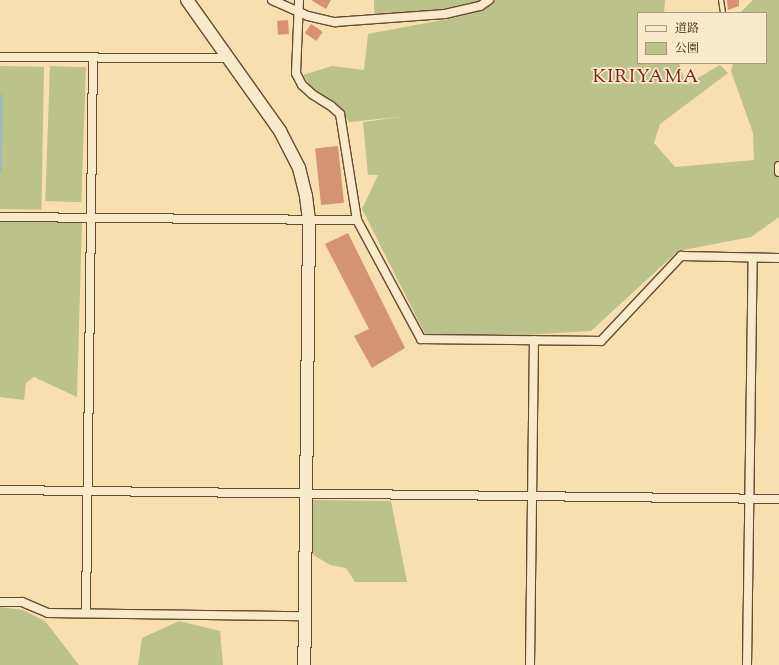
<!DOCTYPE html>
<meta charset="utf-8">
<style>
body{margin:0}
#map{position:relative;width:779px;height:665px;overflow:hidden;background:#f7dfb0;font-family:"Sorts Mill Goudy","Noto Serif JP",serif}
div>[style]{position:absolute}
[style*='--x']{left:calc(var(--x)*1px);top:calc(var(--y)*1px);width:calc(var(--w)*1px);rotate:calc(var(--a)*1deg)}
.green>*{inset:0;background:#bcc28c;transform-origin:0 0}
.water>*{inset:0;background:#9fbbb4}
.building>*{inset:0;background:#d49473;transform-origin:0 0}
.roads{filter:drop-shadow(1px 0 #674a32) drop-shadow(-1px 0 #674a32) drop-shadow(0 1px #674a32) drop-shadow(0 -1px #674a32)}
.lane>*{height:4px;margin:-2px;padding:0 2px;transform-origin:2px;border-radius:2px;background:#faeacc}
.street>*{height:8px;margin:-4px;padding:0 4px;transform-origin:4px;border-radius:4px;background:#faeacc}
.secondary>*{height:12px;margin:-6px;padding:0 6px;transform-origin:6px;border-radius:6px;background:#faeacc}
span{translate:-50% -50%;white-space:nowrap;text-align:center;line-height:1.15;-webkit-text-stroke:3.5px #faeacc;paint-order:stroke}
.quarter-label{font-size:19px;color:#7a1f14;letter-spacing:1px}
.legend{position:absolute;left:637px;top:12px;width:130px;height:52px;box-sizing:border-box;background:#faeacc;border:1px solid #ac967e;margin:0;padding:5px 7px;list-style:none;font-size:12px;color:#371808}
.legend li{display:flex;align-items:center;gap:8px;height:20px}
.legend b{width:20px;border:1px solid #ac967e}
</style>
<div id="map">
<div class="green">
<i style="clip-path:polygon(374px 0,665px 0,664px 13px,638px 13px,638px 63px,679px 63px,686px 85px,720px 65px,728px 73px,660px 124px,654px 143px,675px 167px,754px 160px,753px 133px,731px 71px,733px 63px,766px 63px,766px 13px,740px 13px,753px 0,779px 0,779px 217px,751px 237px,678px 251px,591px 331px,455px 339px,425px 334px,362px 209px,378px 175px,368px 175px,363px 122px,407px 116px,350px 122px,314px 92px,303px 75px,332px 66px,364px 70px,368px 34px,458px 17px,465px 7px,374px 15px)"></i>
<i style="left:0;top:66px;width:44px;height:143px;rotate:1deg"></i>
<i style="left:50px;top:66px;width:36px;height:135px;rotate:2deg"></i>
<i style="clip-path:polygon(0 220px,82px 222px,77px 397px,34px 377px,26px 383px,24px 400px,0 397px)"></i>
<i style="clip-path:polygon(313px 500px,391px 501px,407px 582px,355px 582px,346px 568px,330px 565px,312px 554px)"></i>
<i style="clip-path:polygon(0 607px,23px 610px,45px 621px,79px 665px,0 665px)"></i>
<i style="clip-path:polygon(179px 621px,220px 631px,223px 665px,138px 665px,142px 638px)"></i>
</div>
<div class="water">
<i style="clip-path:polygon(0 94px,3px 95px,2px 172px,0 172px)"></i>
</div>
<div class="building">
<i style="clip-path:polygon(311px 0,331px 0,326px 9px)"></i>
<i style="clip-path:polygon(727px 0,739px 0,739px 6px,728px 10px)"></i>
<i style="left:288px;top:20px;width:14px;height:11px;rotate:86deg"></i>
<i style="left:311px;top:24px;width:14px;height:11px;rotate:34deg"></i>
<i style="left:338px;top:146px;width:57px;height:23px;rotate:84deg"></i>
<i style="clip-path:polygon(348px 233px,405px 348px,372px 368px,354px 336px,369px 329px,325px 244px)"></i>
</div>
<div class="roads">
<div class="lane">
<i style="--x:721;--y:0;--w:13;--a:81"></i>
</div>
<div class="street">
<i style="--x:272;--y:0;--w:39;--a:24"></i>
<i style="--x:308;--y:16;--w:28;--a:13"></i>
<i style="--x:335;--y:22;--w:110;--a:-4.2"></i>
<i style="--x:445;--y:14;--w:36;--a:-13"></i>
<i style="--x:480;--y:6;--w:11;--a:-34"></i>
<i style="--x:0;--y:57;--w:228;--a:0.3"></i>
<i style="--x:779;--y:166;--w:6;--a:90"></i>
<i style="--x:0;--y:217;--w:357;--a:0.5"></i>
<i style="--x:357;--y:220;--w:107;--a:-99.1"></i>
<i style="--x:340;--y:114;--w:12;--a:-138"></i>
<i style="--x:331;--y:106;--w:22;--a:-148"></i>
<i style="--x:312;--y:94;--w:13;--a:-138"></i>
<i style="--x:302;--y:85;--w:13;--a:-117"></i>
<i style="--x:296;--y:73;--w:73;--a:-87.6"></i>
<i style="--x:357;--y:220;--w:135;--a:61.7"></i>
<i style="--x:421;--y:339;--w:180;--a:0.6"></i>
<i style="--x:601;--y:341;--w:117;--a:-46.7"></i>
<i style="--x:681;--y:256;--w:98;--a:1.2"></i>
<i style="--x:0;--y:490;--w:779;--a:0.66"></i>
<i style="--x:0;--y:602;--w:22;--a:0"></i>
<i style="--x:22;--y:602;--w:28;--a:23"></i>
<i style="--x:48;--y:613;--w:256;--a:0.7"></i>
<i style="--x:86;--y:613;--w:555;--a:-89.28"></i>
<i style="--x:530;--y:665;--w:325;--a:-89.3"></i>
<i style="--x:747;--y:665;--w:407;--a:-89.2"></i>
</div>
<div class="secondary">
<i style="--x:187;--y:0;--w:161;--a:54.6"></i>
<i style="--x:280;--y:131;--w:42;--a:62.8"></i>
<i style="--x:299;--y:168;--w:29;--a:76"></i>
<i style="--x:306;--y:196;--w:23;--a:83"></i>
<i style="--x:309;--y:219;--w:446;--a:90.6"></i>
</div>
</div>
<div class="quarter-label">
<span style="left:646px;top:78px">KIRIYAMA</span>
</div>
<ul class="legend">
<li><b style="height:5px;background:#faeacc"></b>道路</li>
<li><b style="height:11px;background:#bcc28c"></b>公園</li>
</ul>
</div>
